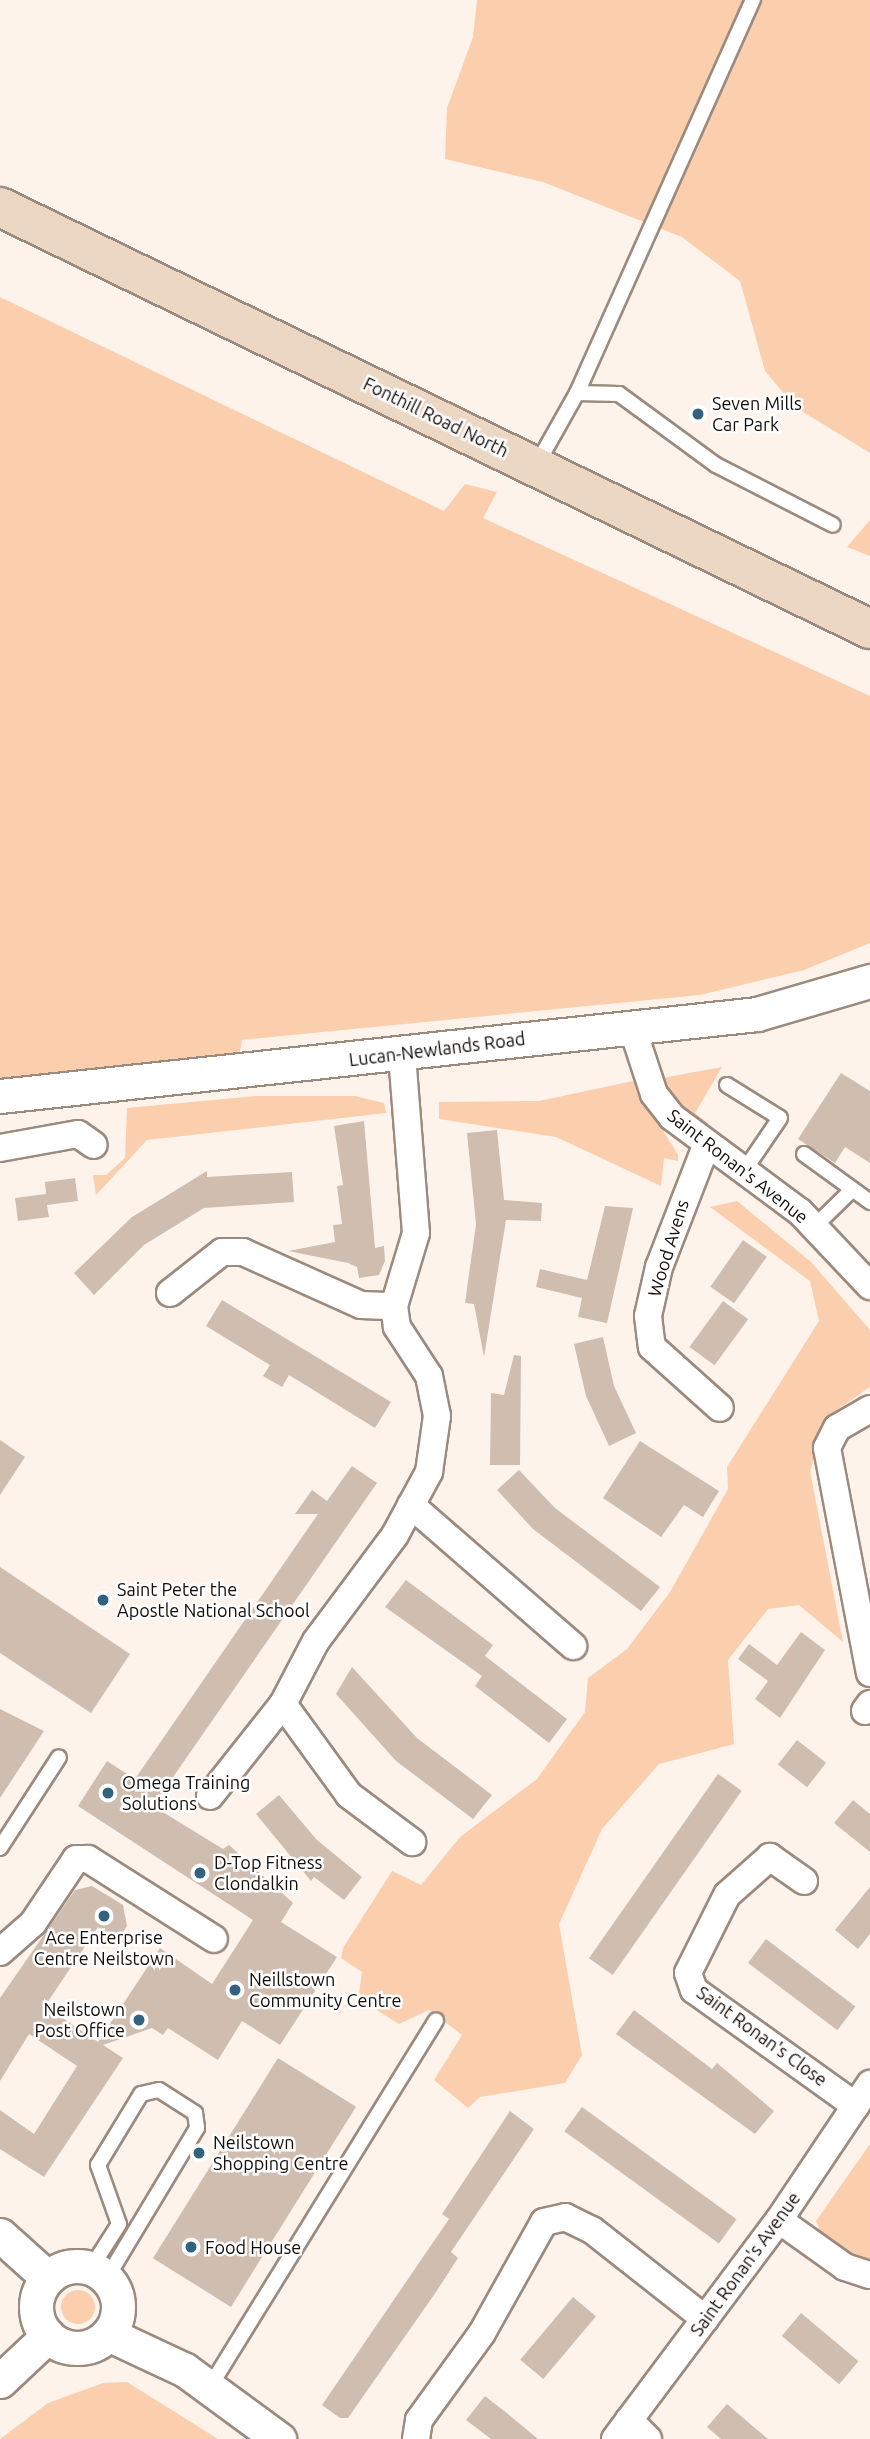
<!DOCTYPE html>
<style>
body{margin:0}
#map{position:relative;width:870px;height:2439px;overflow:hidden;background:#fef3eb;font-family:Ubuntu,sans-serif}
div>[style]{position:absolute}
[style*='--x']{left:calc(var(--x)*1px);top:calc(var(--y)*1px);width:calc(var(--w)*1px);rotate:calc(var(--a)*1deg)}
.green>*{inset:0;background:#fbcead}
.round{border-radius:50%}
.building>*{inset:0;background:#cfbdb0;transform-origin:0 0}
.roads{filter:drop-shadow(2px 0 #9b8a7e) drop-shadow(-2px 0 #9b8a7e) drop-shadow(0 2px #9b8a7e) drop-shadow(0 -2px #9b8a7e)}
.service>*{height:14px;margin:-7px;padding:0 7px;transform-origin:7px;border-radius:7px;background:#fff}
.minor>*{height:26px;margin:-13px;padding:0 13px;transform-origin:13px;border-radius:13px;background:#fff}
.tertiary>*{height:33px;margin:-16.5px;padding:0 16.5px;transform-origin:16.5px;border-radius:16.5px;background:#fff}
.tertiary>.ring{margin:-16.5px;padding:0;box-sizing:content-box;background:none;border:33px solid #fff;border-radius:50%}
.secondary>*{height:38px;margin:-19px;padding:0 19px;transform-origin:19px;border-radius:19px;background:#ecd6c4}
.dots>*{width:19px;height:19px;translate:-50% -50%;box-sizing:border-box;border:4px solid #fff;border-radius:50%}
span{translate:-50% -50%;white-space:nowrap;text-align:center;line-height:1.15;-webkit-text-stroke:5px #fff;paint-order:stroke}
.poi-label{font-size:18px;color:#130d09}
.left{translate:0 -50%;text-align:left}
.right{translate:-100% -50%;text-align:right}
.street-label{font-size:18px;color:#130d09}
</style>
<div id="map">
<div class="green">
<i style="clip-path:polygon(477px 0,870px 0,870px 453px,795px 407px,765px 371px,740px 281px,682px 237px,543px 182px,445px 159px,447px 108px,473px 37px)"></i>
<i style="clip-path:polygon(0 297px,444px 511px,465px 484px,497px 492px,483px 518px,870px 696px,870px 943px,804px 970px,700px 995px,242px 1040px,239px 1057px,0 1084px)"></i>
<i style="clip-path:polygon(870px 520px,870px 556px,847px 547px)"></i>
<i style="clip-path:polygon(722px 1067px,695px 1113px,708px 1123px,706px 1130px,680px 1107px,662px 1078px)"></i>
<i style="clip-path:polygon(633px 1081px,678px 1155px,678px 1161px,664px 1158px,661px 1186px,556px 1137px,439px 1119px,439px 1102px,539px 1101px)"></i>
<i style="clip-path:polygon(257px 1096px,355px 1096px,384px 1103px,386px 1113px,147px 1140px,96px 1195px,93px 1175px,106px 1175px,125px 1158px,127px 1108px)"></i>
<i style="clip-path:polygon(737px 1201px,811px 1262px,870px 1330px,870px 1387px,828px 1416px,810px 1471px,843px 1642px,799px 1605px,768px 1609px,728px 1660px,734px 1744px,659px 1764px,602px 1829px,559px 1924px,582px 2055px,565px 2083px,480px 2097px,468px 2108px,434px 2080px,462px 2035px,429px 2010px,399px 2024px,375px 2009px,359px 1994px,362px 1972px,341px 1958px,343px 1948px,392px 1871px,421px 1885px,460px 1837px,537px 1779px,585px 1712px,588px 1678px,627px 1649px,670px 1592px,728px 1489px,727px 1467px,819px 1321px,810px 1281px,710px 1207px)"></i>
<i style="clip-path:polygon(870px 2144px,870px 2264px,823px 2238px,816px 2221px)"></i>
<i class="round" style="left:61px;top:2290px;width:34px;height:34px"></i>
<i style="clip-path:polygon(127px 2382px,218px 2439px,0 2439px,48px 2403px,103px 2383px)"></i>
</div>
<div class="building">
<i style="clip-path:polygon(841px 1073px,870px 1091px,870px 1163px,845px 1147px,835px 1163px,798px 1139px)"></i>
<i style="clip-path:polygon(364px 1121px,375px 1248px,384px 1246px,385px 1261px,379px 1275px,359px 1278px,357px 1267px,348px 1263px,288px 1251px,335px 1242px,333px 1225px,342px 1224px,337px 1186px,343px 1185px,334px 1126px)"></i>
<i style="clip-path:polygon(497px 1130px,504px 1200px,542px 1203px,541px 1221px,506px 1220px,484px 1357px,474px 1304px,465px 1303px,476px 1224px,467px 1133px)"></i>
<i style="clip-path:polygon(207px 1171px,207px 1177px,292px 1172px,294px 1202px,204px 1208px,144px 1245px,94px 1295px,74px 1273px,132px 1217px)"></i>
<i style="clip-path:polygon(75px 1178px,78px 1201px,47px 1205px,49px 1217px,18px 1221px,15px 1198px,46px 1194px,45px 1182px)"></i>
<i style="clip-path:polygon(605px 1206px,633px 1208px,607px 1323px,578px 1317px,582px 1298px,536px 1287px,540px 1269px,587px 1280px)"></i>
<i style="left:743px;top:1240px;width:29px;height:57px;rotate:35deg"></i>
<i style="clip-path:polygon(222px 1300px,391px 1402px,375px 1428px,289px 1375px,282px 1387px,263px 1376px,270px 1365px,206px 1326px)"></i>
<i style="left:723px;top:1301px;width:31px;height:57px;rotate:36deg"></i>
<i style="clip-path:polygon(603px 1337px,614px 1386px,636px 1433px,609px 1446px,586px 1396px,574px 1344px)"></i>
<i style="clip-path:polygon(514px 1355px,521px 1356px,520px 1465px,490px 1465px,491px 1393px,504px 1395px)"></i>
<i style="clip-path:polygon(0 1440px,25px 1457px,0 1495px)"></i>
<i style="clip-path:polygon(640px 1441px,719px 1491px,703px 1517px,684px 1505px,661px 1537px,603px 1498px)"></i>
<i style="clip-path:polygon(352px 1466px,377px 1483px,153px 1806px,223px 1849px,229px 1845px,293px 1903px,281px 1922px,337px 1957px,280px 2045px,242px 2021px,218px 2060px,168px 2028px,163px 2035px,152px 2028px,103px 2045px,123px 2058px,44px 2177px,0 2149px,0 2110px,34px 2134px,77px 2066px,29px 2034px,0 2081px,0 1998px,75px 1890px,92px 1886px,123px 1905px,127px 1926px,118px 1940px,98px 1927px,45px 2006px,98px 2042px,160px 1948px,212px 1984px,253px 1920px,78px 1806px,107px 1761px,135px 1779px,318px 1514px,295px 1514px,312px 1490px,327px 1501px)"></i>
<i style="clip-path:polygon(519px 1470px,555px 1508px,660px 1587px,641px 1611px,533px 1529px,497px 1490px)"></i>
<i style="clip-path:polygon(0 1567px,130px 1654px,91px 1713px,0 1653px)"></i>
<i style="clip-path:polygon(406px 1580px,493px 1645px,485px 1656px,567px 1719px,549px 1743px,475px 1686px,482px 1676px,385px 1607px)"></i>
<i style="clip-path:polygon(801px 1632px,825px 1650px,780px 1718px,755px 1699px,768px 1681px,738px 1659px,749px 1644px,777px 1665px)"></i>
<i style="clip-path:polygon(352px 1667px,417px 1738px,492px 1795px,473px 1819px,396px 1761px,336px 1694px)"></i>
<i style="clip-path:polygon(0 1709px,44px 1731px,0 1798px)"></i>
<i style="left:797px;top:1740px;width:37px;height:31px;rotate:38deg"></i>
<i style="left:718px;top:1774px;width:29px;height:225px;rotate:35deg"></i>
<i style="clip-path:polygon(279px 1795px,316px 1839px,362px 1877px,344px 1900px,314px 1877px,311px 1881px,256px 1814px)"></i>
<i style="clip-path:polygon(853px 1800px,870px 1814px,870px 1852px,834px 1823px)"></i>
<i style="clip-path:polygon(870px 1887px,870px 1934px,858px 1949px,835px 1930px)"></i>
<i style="left:766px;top:1939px;width:112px;height:30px;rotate:37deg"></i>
<i style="clip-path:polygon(634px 2010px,712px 2069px,717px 2063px,774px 2111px,755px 2134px,616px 2034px)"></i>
<i style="left:278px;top:2058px;width:92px;height:236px;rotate:32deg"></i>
<i style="left:582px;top:2107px;width:191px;height:30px;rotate:36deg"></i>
<i style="clip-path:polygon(510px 2111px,534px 2129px,451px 2252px,458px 2258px,436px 2292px,348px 2418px,340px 2418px,322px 2405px,449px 2219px,442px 2214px)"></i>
<i style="left:573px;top:2297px;width:30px;height:82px;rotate:40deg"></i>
<i style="left:801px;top:2313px;width:75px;height:30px;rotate:40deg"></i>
<i style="clip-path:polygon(485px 2396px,508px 2414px,538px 2439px,491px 2439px,466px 2420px)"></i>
<i style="clip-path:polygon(727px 2404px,742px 2417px,768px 2439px,721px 2439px,707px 2427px)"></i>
</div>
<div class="roads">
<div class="service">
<i style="--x:577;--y:393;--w:42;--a:1.4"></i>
<i style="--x:619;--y:394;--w:120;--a:36.2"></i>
<i style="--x:716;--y:465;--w:131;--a:27.1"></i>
<i style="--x:537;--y:464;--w:81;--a:-60.6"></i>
<i style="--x:577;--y:393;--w:431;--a:-65.9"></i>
<i style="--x:727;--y:1085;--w:62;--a:31.9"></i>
<i style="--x:780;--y:1118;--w:64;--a:124.2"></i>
<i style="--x:804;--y:1154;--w:82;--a:36"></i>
<i style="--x:814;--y:1227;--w:54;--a:-44.3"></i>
<i style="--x:0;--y:1848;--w:108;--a:-57"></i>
<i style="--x:91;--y:2268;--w:52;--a:-57.5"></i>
<i style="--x:119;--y:2224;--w:63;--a:-109.6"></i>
<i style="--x:98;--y:2165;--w:83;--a:-58.8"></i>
<i style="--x:141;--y:2094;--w:18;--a:-13"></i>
<i style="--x:159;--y:2090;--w:43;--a:32.6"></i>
<i style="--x:195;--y:2113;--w:15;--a:82"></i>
<i style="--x:197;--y:2128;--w:175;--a:121"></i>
<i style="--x:209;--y:2388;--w:432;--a:-58.3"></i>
</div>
<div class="minor">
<i style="--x:633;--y:1030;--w:67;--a:71.8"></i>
<i style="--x:654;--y:1094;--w:29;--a:52"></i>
<i style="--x:672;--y:1117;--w:159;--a:36.6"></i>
<i style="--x:800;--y:1212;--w:102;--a:46.6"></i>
<i style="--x:706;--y:1146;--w:130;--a:111.2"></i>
<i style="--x:659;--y:1267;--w:50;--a:102.7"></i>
<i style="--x:648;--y:1316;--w:31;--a:83"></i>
<i style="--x:652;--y:1347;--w:91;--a:41.9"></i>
<i style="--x:0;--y:1148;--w:79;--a:-10.2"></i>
<i style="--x:78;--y:1134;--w:19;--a:35"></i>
<i style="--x:170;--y:1293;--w:66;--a:-38.3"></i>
<i style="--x:222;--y:1252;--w:21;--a:0"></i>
<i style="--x:243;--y:1252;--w:129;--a:24.2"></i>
<i style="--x:361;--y:1305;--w:33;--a:2"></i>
<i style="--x:870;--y:1409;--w:38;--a:150"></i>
<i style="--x:837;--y:1428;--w:22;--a:117"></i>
<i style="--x:827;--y:1448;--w:229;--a:79.2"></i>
<i style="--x:411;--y:1505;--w:215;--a:41"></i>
<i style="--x:283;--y:1704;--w:112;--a:54"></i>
<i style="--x:349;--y:1795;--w:79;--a:36.7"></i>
<i style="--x:865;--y:1711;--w:9;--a:-54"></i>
<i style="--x:210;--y:1796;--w:117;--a:-51.6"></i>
<i style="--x:283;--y:1704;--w:71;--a:-62.4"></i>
<i style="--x:316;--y:1641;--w:132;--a:-53.3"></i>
<i style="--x:395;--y:1535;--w:72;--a:-61.6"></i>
<i style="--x:429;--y:1472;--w:57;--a:-81.9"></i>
<i style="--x:437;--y:1416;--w:41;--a:-101.3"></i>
<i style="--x:429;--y:1376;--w:59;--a:-123.1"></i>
<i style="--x:397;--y:1327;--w:21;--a:-98"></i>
<i style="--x:394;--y:1306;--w:76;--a:-73.2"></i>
<i style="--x:416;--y:1233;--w:179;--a:-94.5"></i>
<i style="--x:804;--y:1881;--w:42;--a:-144.8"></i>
<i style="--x:770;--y:1857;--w:57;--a:138.5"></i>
<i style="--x:727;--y:1895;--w:87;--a:116.6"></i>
<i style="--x:688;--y:1973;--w:18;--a:71"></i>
<i style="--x:694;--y:1990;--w:199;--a:35.6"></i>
<i style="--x:0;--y:1952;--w:44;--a:-41.3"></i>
<i style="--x:33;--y:1923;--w:77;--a:-56.1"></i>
<i style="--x:76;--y:1859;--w:12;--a:0"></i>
<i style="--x:88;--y:1859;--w:149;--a:32.4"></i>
<i style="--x:779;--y:2220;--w:81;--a:35.5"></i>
<i style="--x:845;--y:2267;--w:26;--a:18"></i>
<i style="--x:629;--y:2420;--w:27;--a:45"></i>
<i style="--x:416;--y:2439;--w:19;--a:-81"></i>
<i style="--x:419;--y:2420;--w:107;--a:-54.1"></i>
<i style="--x:482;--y:2333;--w:127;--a:-60.8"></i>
<i style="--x:544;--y:2222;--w:22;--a:-13"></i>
<i style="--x:565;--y:2217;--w:30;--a:26"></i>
<i style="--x:592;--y:2230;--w:144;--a:38.2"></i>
<i style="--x:615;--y:2439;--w:274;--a:-53.2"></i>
<i style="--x:779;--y:2220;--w:164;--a:-56.2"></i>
</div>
<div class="tertiary">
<i style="--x:0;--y:1096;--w:761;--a:-6.18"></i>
<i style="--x:757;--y:1014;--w:118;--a:-16.3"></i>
<i style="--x:0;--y:2235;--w:64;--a:41.9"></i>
<i class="ring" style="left:36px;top:2266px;width:49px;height:49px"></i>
<i style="--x:108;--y:2334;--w:85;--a:25.1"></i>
<i style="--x:185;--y:2370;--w:117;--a:36.3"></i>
<i style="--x:0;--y:2381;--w:66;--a:-43.2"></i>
</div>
<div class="secondary">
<i style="--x:0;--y:207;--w:967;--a:25.88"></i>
</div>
</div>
<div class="dots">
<i style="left:698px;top:414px;background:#326280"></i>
<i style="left:103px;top:1600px;background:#326280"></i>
<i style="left:108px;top:1793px;background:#326280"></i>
<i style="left:200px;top:1873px;background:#326280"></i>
<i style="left:104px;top:1916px;background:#326280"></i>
<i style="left:235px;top:1990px;background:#326280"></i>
<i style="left:139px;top:2020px;background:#326280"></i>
<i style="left:199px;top:2153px;background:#326280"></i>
<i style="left:191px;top:2247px;background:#326280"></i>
</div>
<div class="poi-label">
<span class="left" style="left:712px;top:414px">Seven Mills<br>Car Park</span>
<span class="left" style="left:117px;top:1600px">Saint Peter the<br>Apostle National School</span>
<span class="left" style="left:122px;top:1793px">Omega Training<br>Solutions</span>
<span class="left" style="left:214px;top:1873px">D-Top Fitness<br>Clondalkin</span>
<span style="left:104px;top:1948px">Ace Enterprise<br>Centre Neilstown</span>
<span class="left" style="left:249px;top:1990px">Neillstown<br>Community Centre</span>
<span class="right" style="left:125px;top:2020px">Neilstown<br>Post Office</span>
<span class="left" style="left:213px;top:2153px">Neilstown<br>Shopping Centre</span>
<span class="left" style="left:205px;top:2247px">Food House</span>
</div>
<div class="street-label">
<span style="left:436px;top:417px;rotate:26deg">Fonthill Road North</span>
<span style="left:437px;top:1049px;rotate:-7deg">Lucan-Newlands Road</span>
<span style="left:738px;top:1166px;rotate:38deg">Saint Ronan's Avenue</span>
<span style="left:668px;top:1248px;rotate:-73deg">Wood Avens</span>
<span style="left:762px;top:2036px;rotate:36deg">Saint Ronan's Close</span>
<span style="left:745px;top:2264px;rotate:-54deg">Saint Ronan's Avenue</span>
</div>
</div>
